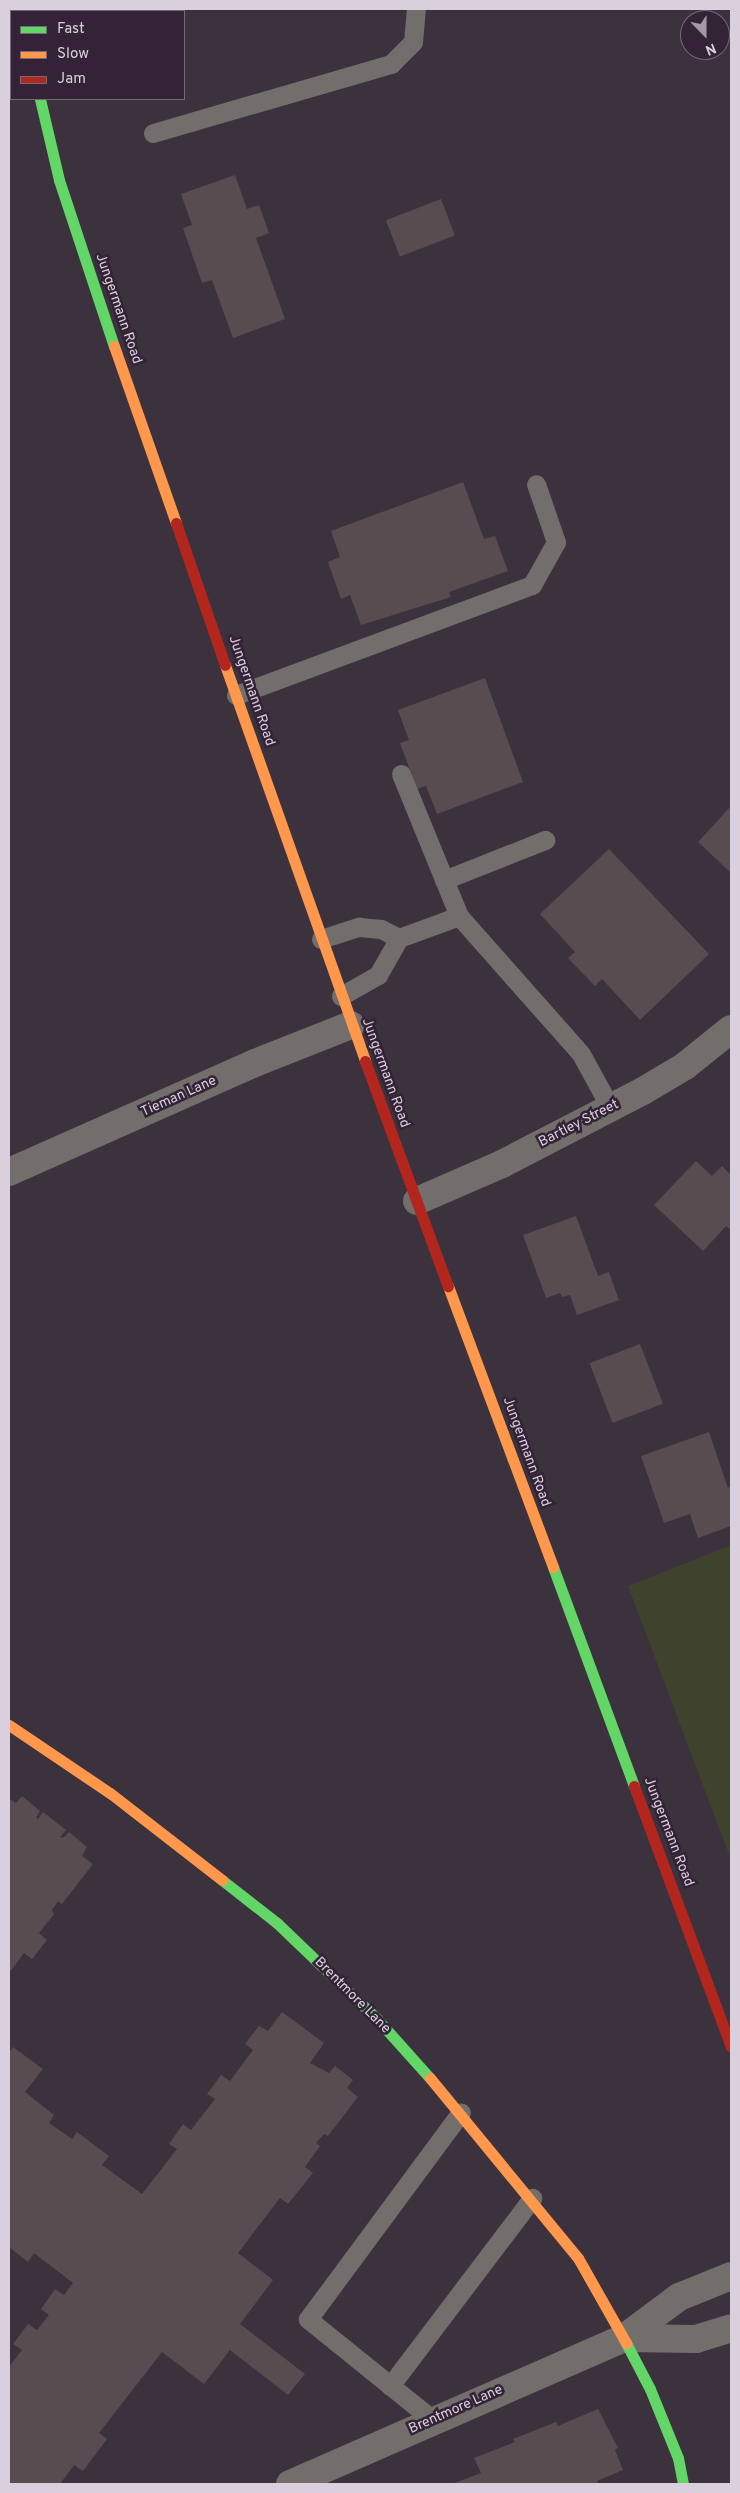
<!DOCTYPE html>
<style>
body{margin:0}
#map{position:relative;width:740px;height:2493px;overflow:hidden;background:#3c323d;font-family:Overpass,sans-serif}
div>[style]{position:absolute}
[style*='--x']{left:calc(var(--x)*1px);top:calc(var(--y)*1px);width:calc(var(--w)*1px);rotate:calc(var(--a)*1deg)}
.green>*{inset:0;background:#3f422d}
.building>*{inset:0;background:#584c50;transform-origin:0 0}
.lane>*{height:19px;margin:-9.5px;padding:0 9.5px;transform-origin:9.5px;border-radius:9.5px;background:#716e6b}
.street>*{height:28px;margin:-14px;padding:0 14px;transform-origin:14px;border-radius:14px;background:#716e6b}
.fast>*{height:11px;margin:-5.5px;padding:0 5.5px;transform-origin:5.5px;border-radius:5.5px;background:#63d668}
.slow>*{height:11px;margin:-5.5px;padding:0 5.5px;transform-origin:5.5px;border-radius:5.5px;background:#ff974d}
.jam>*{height:11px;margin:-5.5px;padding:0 5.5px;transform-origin:5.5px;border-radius:5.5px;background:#b3261e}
span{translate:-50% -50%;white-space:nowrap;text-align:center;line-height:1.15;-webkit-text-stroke:5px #342337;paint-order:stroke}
.street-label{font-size:14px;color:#dacfdc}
.frame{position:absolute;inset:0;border:10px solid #dacfdc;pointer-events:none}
.legend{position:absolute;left:10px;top:10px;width:175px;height:90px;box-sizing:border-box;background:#342337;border:1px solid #766879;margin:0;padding:6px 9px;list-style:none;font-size:15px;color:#dacfdc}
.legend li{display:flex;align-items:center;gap:10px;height:25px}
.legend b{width:25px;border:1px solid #766879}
.north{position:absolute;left:680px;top:10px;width:50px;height:50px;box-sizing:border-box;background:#342337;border:1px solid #766879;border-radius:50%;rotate:158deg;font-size:14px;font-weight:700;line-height:20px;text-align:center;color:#dacfdc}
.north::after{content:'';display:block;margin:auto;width:18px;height:22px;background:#a398a4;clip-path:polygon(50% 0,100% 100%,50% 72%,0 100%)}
</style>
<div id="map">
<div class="green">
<i style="clip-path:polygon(731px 1545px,731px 1860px,628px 1586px)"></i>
</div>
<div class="building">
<i style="clip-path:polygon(235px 175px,247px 209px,259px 205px,269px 233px,256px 238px,285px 319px,233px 338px,212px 280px,202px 283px,183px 228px,192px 225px,181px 194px)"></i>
<i style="left:441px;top:199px;width:39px;height:59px;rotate:69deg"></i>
<i style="clip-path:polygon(463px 482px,484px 539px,495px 536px,508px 571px,449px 592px,451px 597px,361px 625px,350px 595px,341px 599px,328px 562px,340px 557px,331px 531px)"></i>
<i style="clip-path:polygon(485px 678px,523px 782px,437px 814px,426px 786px,417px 789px,400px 743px,409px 740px,398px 710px)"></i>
<i style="clip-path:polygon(731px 806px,731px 873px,698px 842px)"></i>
<i style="clip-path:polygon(609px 849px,709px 954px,640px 1020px,602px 979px,595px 986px,568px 958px,575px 952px,540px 914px)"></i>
<i style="clip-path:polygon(696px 1161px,712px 1176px,722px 1166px,731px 1175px,731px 1230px,726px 1226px,703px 1251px,654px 1205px)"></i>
<i style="clip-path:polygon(576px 1216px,598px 1276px,609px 1272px,619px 1300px,577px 1315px,570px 1295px,562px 1297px,560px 1293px,546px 1298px,523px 1235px)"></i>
<i style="left:640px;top:1344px;width:64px;height:54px;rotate:69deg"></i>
<i style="clip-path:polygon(709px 1432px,728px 1488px,731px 1486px,731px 1526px,698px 1538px,690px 1514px,664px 1523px,641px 1456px)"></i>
<i style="clip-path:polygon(22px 1796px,40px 1811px,36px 1818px,38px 1819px,43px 1812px,66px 1830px,60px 1837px,63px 1838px,69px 1832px,87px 1847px,82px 1856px,93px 1864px,62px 1904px,58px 1901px,52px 1910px,54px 1914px,39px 1933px,47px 1940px,32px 1959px,24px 1953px,9px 1973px,9px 1799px,16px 1803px)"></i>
<i style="clip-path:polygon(282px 2012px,324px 2043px,310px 2063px,329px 2073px,335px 2066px,353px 2080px,347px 2088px,358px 2097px,328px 2136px,324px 2134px,316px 2143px,320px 2146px,305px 2167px,313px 2173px,288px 2204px,280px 2198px,238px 2253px,273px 2280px,240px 2324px,305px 2374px,288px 2395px,230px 2350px,204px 2384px,162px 2352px,99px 2433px,107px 2439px,83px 2471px,74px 2465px,60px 2484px,9px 2484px,9px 2367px,22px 2350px,13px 2344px,28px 2324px,37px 2330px,49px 2315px,41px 2309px,55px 2289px,64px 2295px,73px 2283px,34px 2253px,28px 2262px,9px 2247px,9px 2053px,13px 2047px,43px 2069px,25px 2092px,54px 2115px,49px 2123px,72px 2139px,77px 2132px,109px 2156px,102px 2165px,142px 2194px,177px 2149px,169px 2144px,183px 2124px,191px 2130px,215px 2099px,207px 2094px,221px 2075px,230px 2081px,253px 2050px,245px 2044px,259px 2026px,268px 2031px)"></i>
<i style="clip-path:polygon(598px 2409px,618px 2448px,615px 2450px,623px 2470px,597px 2481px,599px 2484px,452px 2484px,481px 2473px,474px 2458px,515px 2442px,513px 2439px,556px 2422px,558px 2426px)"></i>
</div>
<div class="lane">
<i style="--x:153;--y:133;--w:248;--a:-16.2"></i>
<i style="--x:391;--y:64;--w:31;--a:-45"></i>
<i style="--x:413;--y:42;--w:33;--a:-85"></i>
<i style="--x:236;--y:695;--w:316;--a:-20.4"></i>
<i style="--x:532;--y:585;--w:49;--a:-60.8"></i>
<i style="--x:556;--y:542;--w:61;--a:-109"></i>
<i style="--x:401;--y:774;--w:153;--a:67.8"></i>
<i style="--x:444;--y:880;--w:109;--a:-21.6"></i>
<i style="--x:321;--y:939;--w:40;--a:-18"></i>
<i style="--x:359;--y:927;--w:22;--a:5"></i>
<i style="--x:381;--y:929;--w:20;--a:27"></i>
<i style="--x:399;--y:938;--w:64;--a:-20.1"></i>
<i style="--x:459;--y:916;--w:184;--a:48.5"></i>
<i style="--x:581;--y:1054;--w:60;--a:61.3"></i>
<i style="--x:341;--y:996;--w:43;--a:-29.6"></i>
<i style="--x:378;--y:975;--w:43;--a:-60.4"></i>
<i style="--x:390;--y:2386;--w:236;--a:-52.9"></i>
<i style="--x:433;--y:2420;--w:161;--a:-141.1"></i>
<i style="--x:308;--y:2319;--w:257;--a:-53.5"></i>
</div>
<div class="street">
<i style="--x:9;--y:1172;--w:269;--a:-23.9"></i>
<i style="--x:255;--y:1063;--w:103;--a:-21.6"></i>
<i style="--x:417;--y:1201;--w:93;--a:-23.5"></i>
<i style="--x:502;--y:1164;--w:159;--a:-27.4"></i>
<i style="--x:643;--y:1091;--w:49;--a:-30.8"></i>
<i style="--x:685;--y:1066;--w:59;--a:-38.8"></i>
<i style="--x:624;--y:2338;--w:72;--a:0.8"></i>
<i style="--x:696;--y:2339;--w:37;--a:-17"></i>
<i style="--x:290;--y:2484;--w:365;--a:-23.6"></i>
<i style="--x:624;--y:2338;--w:69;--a:-36.7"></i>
<i style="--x:679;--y:2297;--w:56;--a:-22"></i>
</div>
<div class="fast">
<i style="--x:40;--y:99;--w:83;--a:76.8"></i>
<i style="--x:59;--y:180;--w:175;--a:71.7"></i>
<i style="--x:553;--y:1567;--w:233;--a:69.7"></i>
<i style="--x:222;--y:1880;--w:70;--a:38"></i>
<i style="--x:277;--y:1923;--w:139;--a:43.8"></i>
<i style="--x:377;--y:2019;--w:79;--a:48.1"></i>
<i style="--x:626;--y:2343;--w:52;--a:62.4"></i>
<i style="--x:650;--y:2389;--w:74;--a:67.9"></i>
<i style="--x:678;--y:2458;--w:26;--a:79"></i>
</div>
<div class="slow">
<i style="--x:114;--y:346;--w:188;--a:70.7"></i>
<i style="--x:225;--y:665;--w:420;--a:70.5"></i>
<i style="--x:448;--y:1286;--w:300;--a:69.5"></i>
<i style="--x:9;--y:1725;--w:122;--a:34"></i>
<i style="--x:110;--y:1793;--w:142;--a:37.8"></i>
<i style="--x:430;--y:2078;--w:233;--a:50.6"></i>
<i style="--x:578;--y:2258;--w:98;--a:60.5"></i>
</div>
<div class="jam">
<i style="--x:24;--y:9;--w:2;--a:90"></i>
<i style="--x:176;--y:523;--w:150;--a:71"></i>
<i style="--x:365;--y:1061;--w:240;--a:69.8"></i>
<i style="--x:634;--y:1786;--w:278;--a:69.6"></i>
</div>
<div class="street-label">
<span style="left:118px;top:309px;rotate:71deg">Jungermann Road</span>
<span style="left:251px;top:691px;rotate:71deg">Jungermann Road</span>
<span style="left:385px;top:1073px;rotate:70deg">Jungermann Road</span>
<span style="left:179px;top:1097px;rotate:-24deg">Tieman Lane</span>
<span style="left:579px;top:1124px;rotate:-27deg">Bartley Street</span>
<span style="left:526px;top:1452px;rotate:70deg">Jungermann Road</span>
<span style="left:668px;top:1832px;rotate:69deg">Jungermann Road</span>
<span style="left:352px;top:1996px;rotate:45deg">Brentmore Lane</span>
<span style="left:456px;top:2410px;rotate:-24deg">Brentmore Lane</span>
</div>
<div class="frame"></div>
<ul class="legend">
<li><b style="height:6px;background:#63d668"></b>Fast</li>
<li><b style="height:6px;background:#ff974d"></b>Slow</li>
<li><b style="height:6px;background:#b3261e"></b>Jam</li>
</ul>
<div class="north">N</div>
</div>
